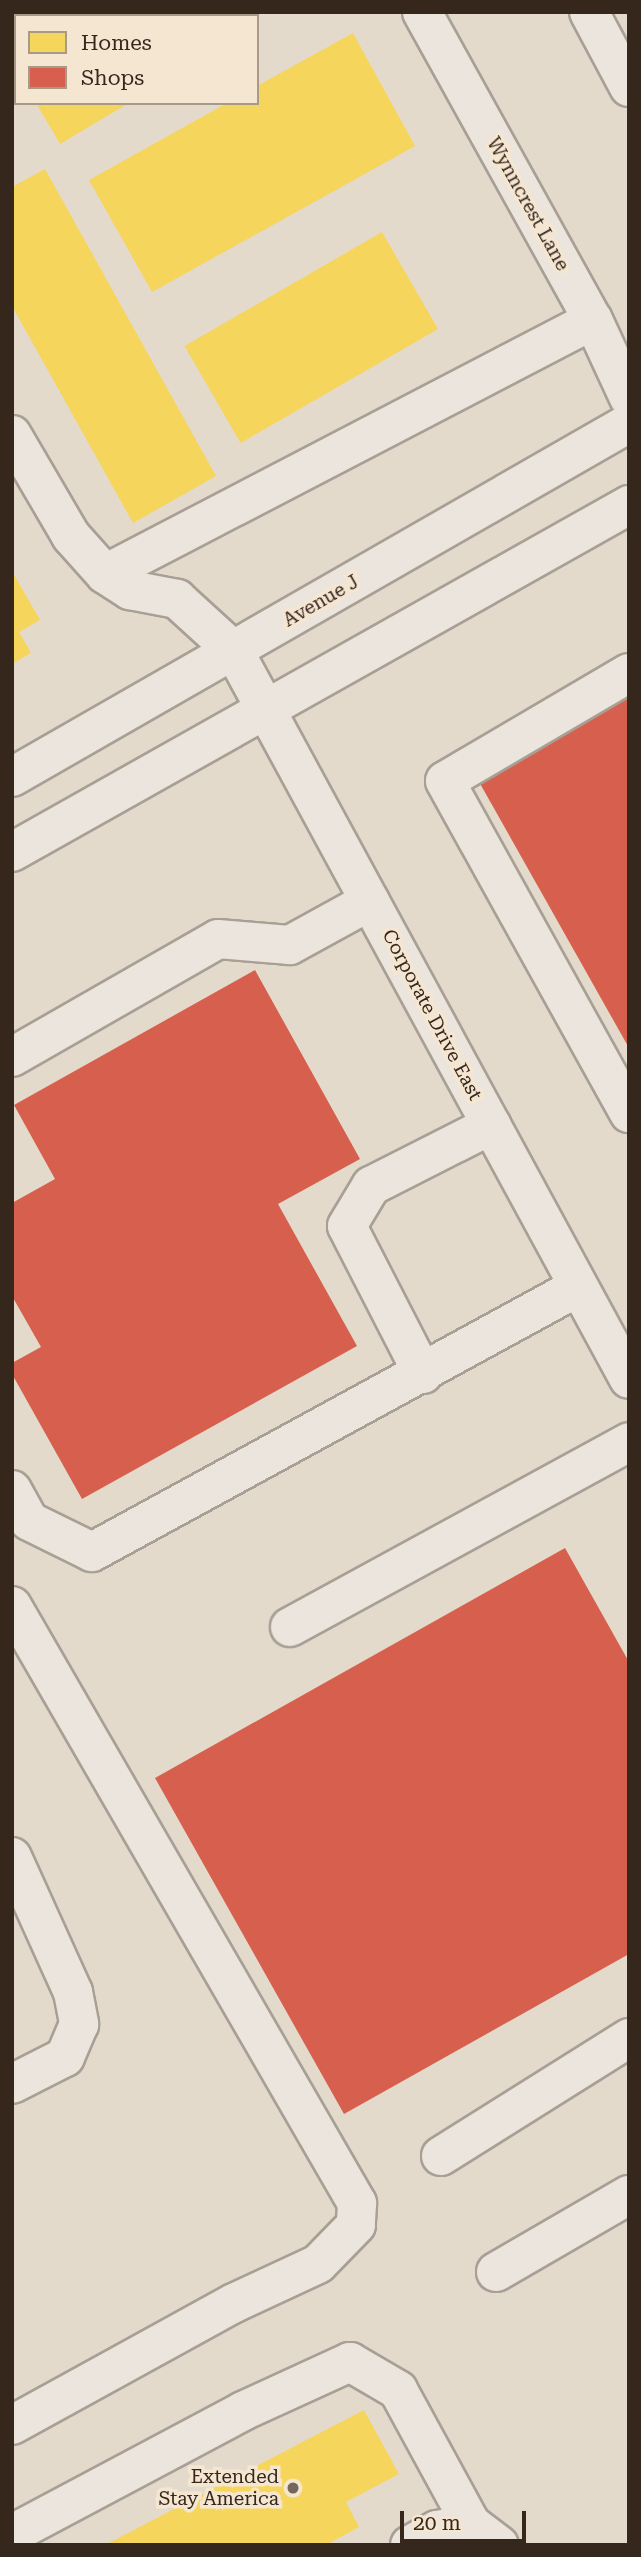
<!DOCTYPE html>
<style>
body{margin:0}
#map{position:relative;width:641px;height:2557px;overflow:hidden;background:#e3dacc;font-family:"Roboto Serif",serif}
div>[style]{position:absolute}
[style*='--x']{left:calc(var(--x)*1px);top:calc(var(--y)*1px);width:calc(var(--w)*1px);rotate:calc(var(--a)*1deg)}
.homes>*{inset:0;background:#f6d55c;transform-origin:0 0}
.shops>*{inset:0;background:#d6604d}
.roads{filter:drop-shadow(2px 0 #a89f95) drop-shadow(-2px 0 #a89f95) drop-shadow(0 2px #a89f95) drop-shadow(0 -2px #a89f95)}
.minor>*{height:38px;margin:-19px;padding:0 19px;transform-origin:19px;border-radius:19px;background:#ebe5dd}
.dots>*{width:19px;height:19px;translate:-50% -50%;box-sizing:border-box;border:4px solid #f4e6d1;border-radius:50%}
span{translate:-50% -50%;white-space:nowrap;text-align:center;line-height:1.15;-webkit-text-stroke:7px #f4e6d1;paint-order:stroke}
.street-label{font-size:19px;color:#36271d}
.poi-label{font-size:19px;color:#36271d}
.right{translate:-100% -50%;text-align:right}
.frame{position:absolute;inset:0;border:14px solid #36271d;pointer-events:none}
.legend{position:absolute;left:14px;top:14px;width:245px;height:91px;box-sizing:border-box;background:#f4e6d1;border:2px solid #a89a89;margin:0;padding:9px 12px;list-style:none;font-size:21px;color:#36271d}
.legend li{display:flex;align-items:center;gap:14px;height:35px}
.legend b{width:35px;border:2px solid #a89a89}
.scale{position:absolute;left:400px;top:2511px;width:126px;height:32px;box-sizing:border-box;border:4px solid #36271d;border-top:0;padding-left:9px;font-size:21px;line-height:24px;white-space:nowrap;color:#36271d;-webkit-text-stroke:5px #f4e6d1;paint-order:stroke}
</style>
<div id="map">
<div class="homes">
<i style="clip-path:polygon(12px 12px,140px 12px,142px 16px,16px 16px,16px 68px)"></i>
<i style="clip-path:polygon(353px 33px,415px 146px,152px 292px,89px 180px,227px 103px,257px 103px,257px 86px)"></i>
<i style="clip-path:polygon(36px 103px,129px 103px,60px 144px)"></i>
<i style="clip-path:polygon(45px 169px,216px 476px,133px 523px,12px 306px,12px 187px)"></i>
<i style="left:382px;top:232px;width:112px;height:228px;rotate:60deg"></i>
<i style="clip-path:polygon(12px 571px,40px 620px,19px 632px,31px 653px,12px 664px)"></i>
<i style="clip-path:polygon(364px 2410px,399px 2474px,346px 2502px,359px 2527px,326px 2545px,105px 2545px)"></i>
</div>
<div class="shops">
<i style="clip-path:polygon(629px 695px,629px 1048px,478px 780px)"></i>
<i style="clip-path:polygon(255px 970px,360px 1159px,278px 1204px,357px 1346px,82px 1499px,12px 1374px,12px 1363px,41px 1347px,12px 1296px,12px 1203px,55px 1179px,14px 1105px)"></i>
<i style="clip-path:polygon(565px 1548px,629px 1662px,629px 1954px,344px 2114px,155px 1778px)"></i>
</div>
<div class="roads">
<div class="minor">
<i style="--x:422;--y:12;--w:352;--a:61"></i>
<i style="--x:593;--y:320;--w:86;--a:65.2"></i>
<i style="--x:589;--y:12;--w:85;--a:61.9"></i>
<i style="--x:12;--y:435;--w:117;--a:59.7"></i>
<i style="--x:71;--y:536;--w:51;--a:48.2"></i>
<i style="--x:105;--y:574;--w:30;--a:33"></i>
<i style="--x:130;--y:590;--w:48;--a:10.8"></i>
<i style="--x:177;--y:599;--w:77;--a:42.4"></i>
<i style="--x:234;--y:651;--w:828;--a:61.52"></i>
<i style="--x:105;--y:574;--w:550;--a:-27.5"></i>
<i style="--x:629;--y:673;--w:213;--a:149.6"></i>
<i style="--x:445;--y:781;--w:380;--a:61"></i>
<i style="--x:12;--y:777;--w:711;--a:-29.84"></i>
<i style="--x:12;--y:852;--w:708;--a:-29.35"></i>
<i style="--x:12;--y:1057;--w:237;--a:-29.8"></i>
<i style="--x:218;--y:939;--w:72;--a:4.8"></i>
<i style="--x:290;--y:945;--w:91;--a:-28.8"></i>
<i style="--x:423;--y:1374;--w:166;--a:-117.2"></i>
<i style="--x:347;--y:1226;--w:47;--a:-59"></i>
<i style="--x:371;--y:1186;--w:135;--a:-26.9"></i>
<i style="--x:12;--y:1490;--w:35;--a:61"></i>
<i style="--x:29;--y:1521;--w:70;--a:26.2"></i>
<i style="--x:92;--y:1552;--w:551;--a:-28.61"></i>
<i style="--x:12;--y:1606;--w:690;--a:59.98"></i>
<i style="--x:357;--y:2203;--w:22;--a:93"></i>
<i style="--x:356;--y:2225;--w:54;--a:134.3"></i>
<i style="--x:318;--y:2264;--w:93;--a:155.1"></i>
<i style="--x:234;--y:2303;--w:253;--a:151.2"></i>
<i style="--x:290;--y:1627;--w:386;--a:-28.6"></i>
<i style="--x:12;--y:1857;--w:148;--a:65.7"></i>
<i style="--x:73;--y:1992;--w:33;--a:79"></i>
<i style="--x:79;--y:2024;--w:36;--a:113"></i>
<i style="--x:65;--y:2057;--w:59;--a:153"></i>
<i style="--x:441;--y:2156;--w:222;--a:-32.1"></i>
<i style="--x:496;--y:2272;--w:154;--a:-30.1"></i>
<i style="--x:12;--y:2534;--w:262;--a:-28"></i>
<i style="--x:243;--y:2411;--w:118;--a:-24.6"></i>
<i style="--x:350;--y:2362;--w:56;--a:30.3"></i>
<i style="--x:398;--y:2390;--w:153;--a:61.4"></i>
<i style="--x:410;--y:2545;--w:31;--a:-29"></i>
<i style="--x:437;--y:2530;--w:35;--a:-10"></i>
<i style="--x:471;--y:2524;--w:35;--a:37"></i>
</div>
</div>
<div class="dots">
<i style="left:293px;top:2488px;background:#73665a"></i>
</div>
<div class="street-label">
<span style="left:528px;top:204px;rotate:61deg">Wynncrest Lane</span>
<span style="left:321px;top:601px;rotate:-30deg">Avenue J</span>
<span style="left:432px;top:1015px;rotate:62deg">Corporate Drive East</span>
</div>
<div class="poi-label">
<span class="right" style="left:279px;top:2488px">Extended<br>Stay America</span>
</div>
<div class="frame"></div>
<ul class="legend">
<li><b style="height:19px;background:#f6d55c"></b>Homes</li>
<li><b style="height:19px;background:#d6604d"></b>Shops</li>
</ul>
<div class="scale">20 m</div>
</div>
